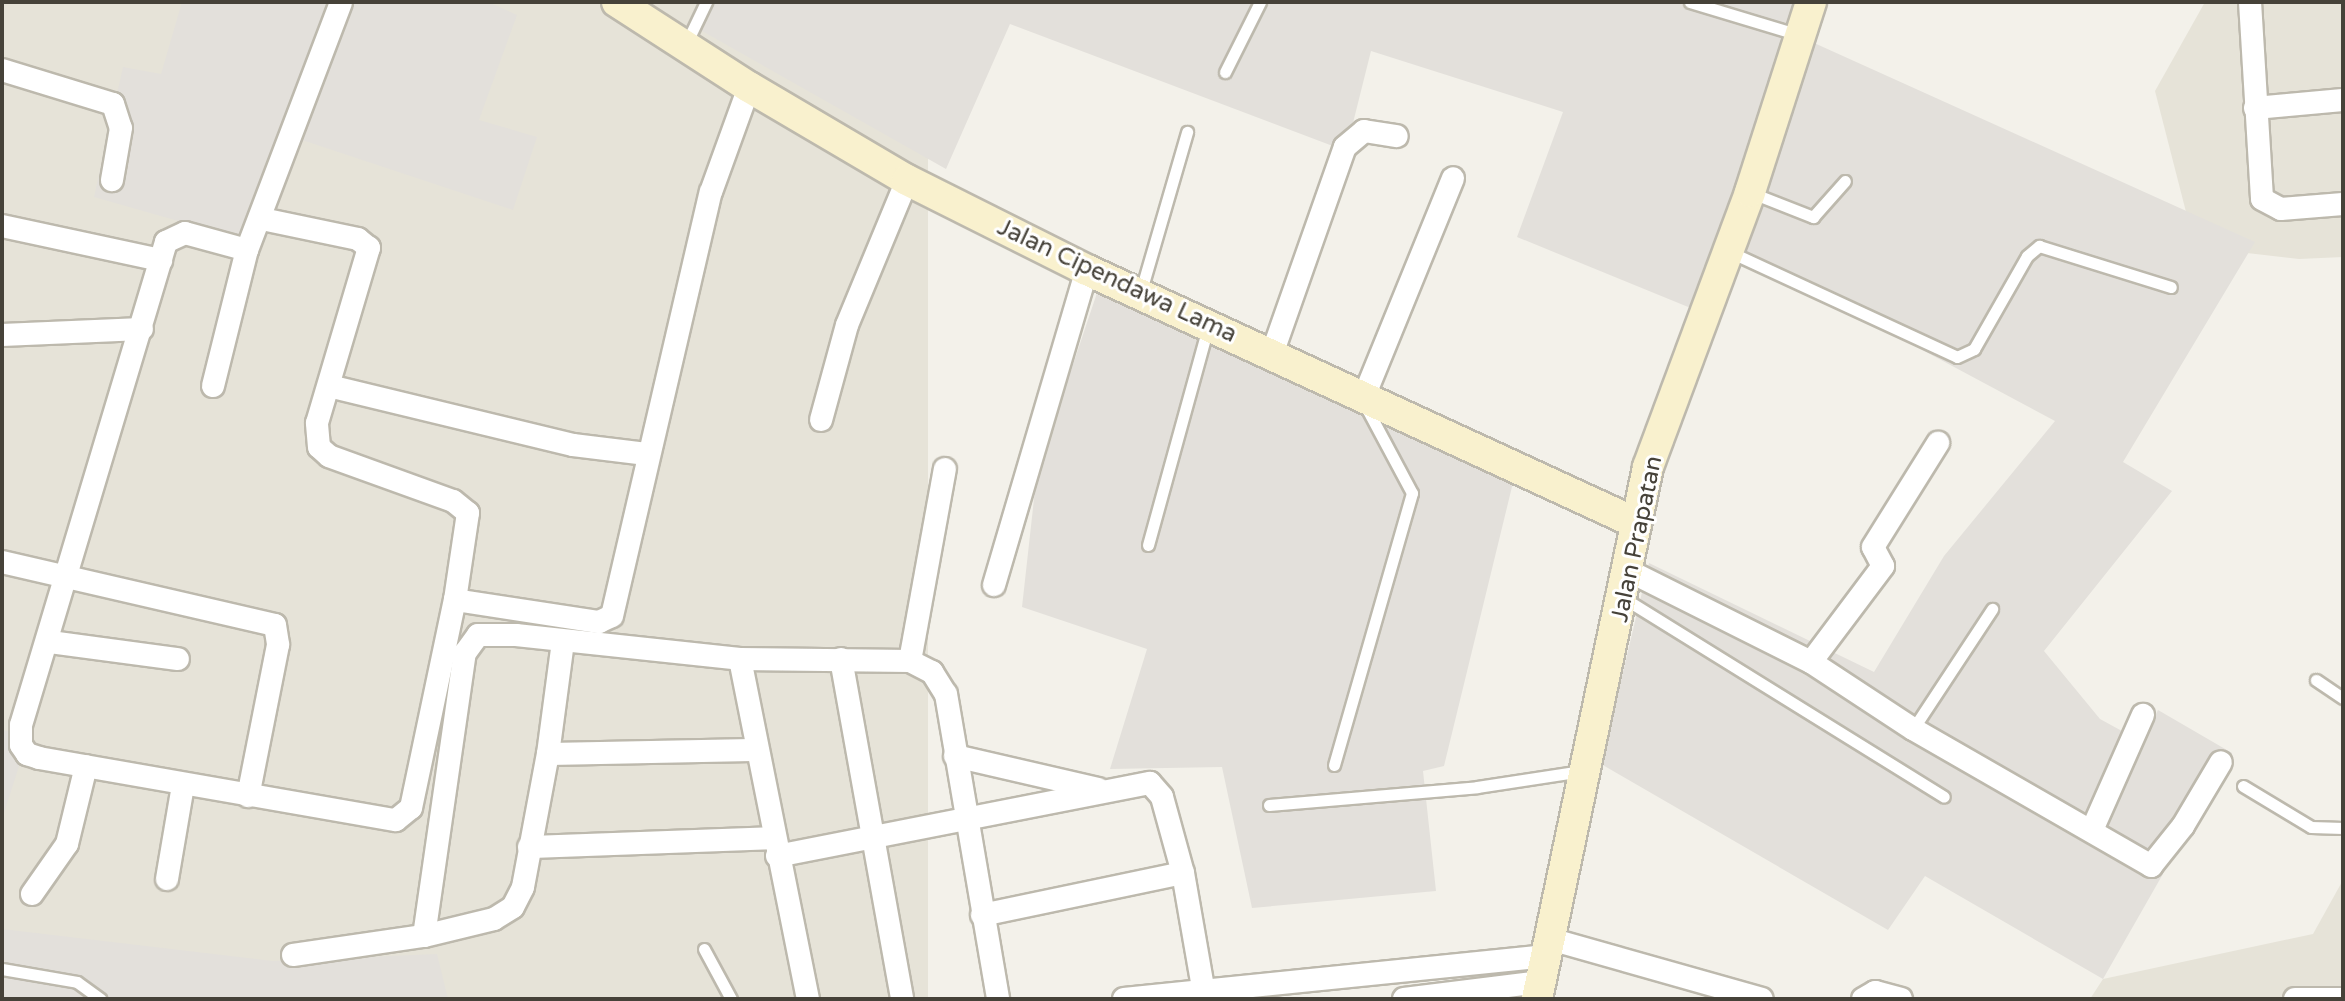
<!DOCTYPE html>
<style>
body{margin:0}
#map{position:relative;width:2345px;height:1001px;overflow:hidden;background:#f3f1ea;font-family:"Varela Round",sans-serif}
div>[style]{position:absolute}
[style*='--x']{left:calc(var(--x)*1px);top:calc(var(--y)*1px);width:calc(var(--w)*1px);rotate:calc(var(--a)*1deg)}
.residential>*{inset:0;background:#e6e3d8;transform-origin:0 0}
.industrial>*{inset:0;background:#e3e0db}
.roads{filter:drop-shadow(2px 0 #bdb9ad) drop-shadow(-2px 0 #bdb9ad) drop-shadow(0 2px #bdb9ad) drop-shadow(0 -2px #bdb9ad)}
.lane>*{height:11px;margin:-5.5px;padding:0 5.5px;transform-origin:5.5px;border-radius:5.5px;background:#fff}
.street>*{height:22px;margin:-11px;padding:0 11px;transform-origin:11px;border-radius:11px;background:#fff}
.secondary>*{height:30px;margin:-15px;padding:0 15px;transform-origin:15px;border-radius:15px;background:#f9f1ce}
span{translate:-50% -50%;white-space:nowrap;text-align:center;line-height:1.15;-webkit-text-stroke:6px #fff;paint-order:stroke}
.street-label{font-size:24px;color:#464239}
.frame{position:absolute;inset:0;border:4px solid #464239;pointer-events:none}
</style>
<div id="map">
<div class="residential">
<i style="left:2px;top:2px;width:926px;height:997px"></i>
<i style="clip-path:polygon(2205px 2px,2343px 2px,2343px 257px,2299px 259px,2195px 247px,2155px 91px)"></i>
<i style="clip-path:polygon(2343px 880px,2343px 999px,2090px 999px,2103px 979px,2313px 934px)"></i>
</div>
<div class="industrial">
<i style="clip-path:polygon(182px 2px,488px 2px,517px 15px,479px 120px,537px 137px,513px 210px,287px 135px,252px 242px,94px 197px,123px 67px,161px 74px)"></i>
<i style="clip-path:polygon(697px 2px,1799px 2px,1792px 33px,2255px 242px,2123px 462px,2172px 491px,2044px 651px,2100px 719px,2142px 742px,2158px 710px,2232px 753px,2103px 979px,1925px 876px,1888px 930px,1601px 764px,1649px 563px,1874px 672px,1944px 556px,2055px 421px,1741px 253px,1720px 320px,1517px 237px,1563px 112px,1371px 51px,1346px 151px,1010px 24px,946px 169px,688px 23px)"></i>
<i style="clip-path:polygon(1106px 266px,1519px 458px,1444px 766px,1423px 771px,1436px 891px,1252px 908px,1222px 767px,1110px 769px,1147px 649px,1022px 607px,1037px 472px)"></i>
<i style="clip-path:polygon(2px 730px,29px 735px,2px 819px)"></i>
<i style="clip-path:polygon(2px 929px,273px 961px,437px 954px,448px 999px,2px 999px)"></i>
</div>
<div class="roads">
<div class="lane">
<i style="--x:1690;--y:2;--w:114;--a:16.8"></i>
<i style="--x:686;--y:44;--w:47;--a:-64.5"></i>
<i style="--x:1225;--y:72;--w:78;--a:-63.4"></i>
<i style="--x:1752;--y:193;--w:66;--a:21.5"></i>
<i style="--x:1813;--y:217;--w:48;--a:-48.4"></i>
<i style="--x:1728;--y:251;--w:252;--a:24.8"></i>
<i style="--x:1957;--y:357;--w:19;--a:-25"></i>
<i style="--x:1974;--y:349;--w:107;--a:-60.3"></i>
<i style="--x:2027;--y:256;--w:16;--a:-40"></i>
<i style="--x:2039;--y:246;--w:138;--a:17.3"></i>
<i style="--x:1140;--y:294;--w:169;--a:-73.8"></i>
<i style="--x:1148;--y:545;--w:226;--a:-74.6"></i>
<i style="--x:1625;--y:599;--w:375;--a:31.8"></i>
<i style="--x:2316;--y:680;--w:32;--a:34"></i>
<i style="--x:1913;--y:729;--w:144;--a:-56.6"></i>
<i style="--x:1334;--y:765;--w:283;--a:-74"></i>
<i style="--x:1412;--y:493;--w:100;--a:-118.1"></i>
<i style="--x:2243;--y:786;--w:79;--a:31.1"></i>
<i style="--x:2311;--y:827;--w:32;--a:2"></i>
<i style="--x:1269;--y:805;--w:209;--a:-4.9"></i>
<i style="--x:1477;--y:787;--w:106;--a:-8.7"></i>
<i style="--x:704;--y:949;--w:57;--a:61.6"></i>
<i style="--x:2;--y:969;--w:76;--a:9.8"></i>
<i style="--x:77;--y:982;--w:29;--a:36"></i>
</div>
<div class="street">
<i style="--x:2250;--y:2;--w:197;--a:86.5"></i>
<i style="--x:2262;--y:199;--w:21;--a:28"></i>
<i style="--x:2281;--y:209;--w:62;--a:-4.6"></i>
<i style="--x:2;--y:70;--w:116;--a:17"></i>
<i style="--x:113;--y:104;--w:25;--a:72"></i>
<i style="--x:121;--y:128;--w:53;--a:99.8"></i>
<i style="--x:2255;--y:108;--w:88;--a:-5.2"></i>
<i style="--x:2;--y:226;--w:163;--a:12.1"></i>
<i style="--x:247;--y:250;--w:64;--a:-164.7"></i>
<i style="--x:185;--y:233;--w:21;--a:155"></i>
<i style="--x:166;--y:242;--w:504;--a:106.71"></i>
<i style="--x:21;--y:725;--w:20;--a:90"></i>
<i style="--x:21;--y:745;--w:11;--a:56"></i>
<i style="--x:27;--y:754;--w:13;--a:18"></i>
<i style="--x:39;--y:758;--w:362;--a:9.9"></i>
<i style="--x:396;--y:820;--w:19;--a:-39"></i>
<i style="--x:411;--y:808;--w:213;--a:-78.1"></i>
<i style="--x:455;--y:600;--w:88;--a:-81.5"></i>
<i style="--x:468;--y:513;--w:19;--a:-141"></i>
<i style="--x:453;--y:501;--w:132;--a:-160.1"></i>
<i style="--x:329;--y:456;--w:13;--a:-138"></i>
<i style="--x:319;--y:447;--w:24;--a:-95"></i>
<i style="--x:317;--y:423;--w:183;--a:-73.5"></i>
<i style="--x:369;--y:248;--w:14;--a:-141"></i>
<i style="--x:358;--y:239;--w:98;--a:-168.2"></i>
<i style="--x:2;--y:335;--w:140;--a:-2.5"></i>
<i style="--x:1272;--y:354;--w:219;--a:-70.6"></i>
<i style="--x:1345;--y:147;--w:25;--a:-40"></i>
<i style="--x:1364;--y:131;--w:33;--a:9"></i>
<i style="--x:213;--y:386;--w:140;--a:-76"></i>
<i style="--x:247;--y:250;--w:265;--a:-69.2"></i>
<i style="--x:329;--y:386;--w:251;--a:13.6"></i>
<i style="--x:573;--y:445;--w:74;--a:7"></i>
<i style="--x:1365;--y:394;--w:233;--a:-67.8"></i>
<i style="--x:821;--y:420;--w:98;--a:-74.7"></i>
<i style="--x:847;--y:325;--w:157;--a:-67.5"></i>
<i style="--x:2;--y:562;--w:280;--a:13"></i>
<i style="--x:275;--y:625;--w:20;--a:81"></i>
<i style="--x:278;--y:645;--w:154;--a:101.2"></i>
<i style="--x:1629;--y:571;--w:203;--a:26.6"></i>
<i style="--x:1811;--y:662;--w:122;--a:33.3"></i>
<i style="--x:1913;--y:729;--w:275;--a:29.9"></i>
<i style="--x:2151;--y:866;--w:51;--a:-51.3"></i>
<i style="--x:2183;--y:826;--w:74;--a:-59.3"></i>
<i style="--x:994;--y:585;--w:328;--a:-73.6"></i>
<i style="--x:455;--y:600;--w:146;--a:8.7"></i>
<i style="--x:599;--y:622;--w:14;--a:-25"></i>
<i style="--x:612;--y:616;--w:435;--a:-76.9"></i>
<i style="--x:711;--y:192;--w:112;--a:-70.1"></i>
<i style="--x:50;--y:642;--w:129;--a:7.6"></i>
<i style="--x:740;--y:659;--w:347;--a:78.7"></i>
<i style="--x:841;--y:659;--w:345;--a:79.8"></i>
<i style="--x:910;--y:661;--w:195;--a:-79.7"></i>
<i style="--x:1811;--y:662;--w:120;--a:-53.1"></i>
<i style="--x:1883;--y:566;--w:21;--a:-118"></i>
<i style="--x:1873;--y:547;--w:123;--a:-58"></i>
<i style="--x:548;--y:754;--w:206;--a:-1.1"></i>
<i style="--x:955;--y:756;--w:147;--a:13"></i>
<i style="--x:2092;--y:830;--w:126;--a:-66.1"></i>
<i style="--x:529;--y:847;--w:244;--a:-2.1"></i>
<i style="--x:777;--y:856;--w:380;--a:-11.1"></i>
<i style="--x:1150;--y:783;--w:18;--a:49"></i>
<i style="--x:1162;--y:797;--w:79;--a:74.6"></i>
<i style="--x:1183;--y:873;--w:128;--a:80.1"></i>
<i style="--x:167;--y:879;--w:95;--a:-80.3"></i>
<i style="--x:32;--y:894;--w:61;--a:-55"></i>
<i style="--x:67;--y:844;--w:80;--a:-76.3"></i>
<i style="--x:982;--y:915;--w:205;--a:-11.8"></i>
<i style="--x:424;--y:936;--w:286;--a:-81.8"></i>
<i style="--x:465;--y:653;--w:22;--a:-54"></i>
<i style="--x:478;--y:635;--w:38;--a:0"></i>
<i style="--x:516;--y:635;--w:225;--a:6.1"></i>
<i style="--x:740;--y:659;--w:170;--a:0.7"></i>
<i style="--x:910;--y:661;--w:25;--a:27"></i>
<i style="--x:932;--y:672;--w:26;--a:58"></i>
<i style="--x:946;--y:694;--w:309;--a:80.3"></i>
<i style="--x:1550;--y:939;--w:220;--a:15.8"></i>
<i style="--x:293;--y:955;--w:132;--a:-8.3"></i>
<i style="--x:424;--y:936;--w:72;--a:-13.7"></i>
<i style="--x:494;--y:919;--w:22;--a:-32"></i>
<i style="--x:513;--y:907;--w:22;--a:-63"></i>
<i style="--x:523;--y:887;--w:135;--a:-79.4"></i>
<i style="--x:548;--y:754;--w:114;--a:-82.4"></i>
<i style="--x:1124;--y:999;--w:425;--a:-5.8"></i>
<i style="--x:1404;--y:999;--w:138;--a:-7.1"></i>
<i style="--x:1863;--y:999;--w:14;--a:-30"></i>
<i style="--x:1875;--y:992;--w:27;--a:15"></i>
<i style="--x:2295;--y:999;--w:48;--a:0"></i>
</div>
<div class="secondary">
<i style="--x:617;--y:2;--w:157;--a:32.8"></i>
<i style="--x:749;--y:87;--w:183;--a:30.5"></i>
<i style="--x:907;--y:180;--w:201;--a:26.6"></i>
<i style="--x:1087;--y:270;--w:604;--a:24.74"></i>
<i style="--x:1537;--y:999;--w:543;--a:-78.21"></i>
<i style="--x:1648;--y:467;--w:293;--a:-69.6"></i>
<i style="--x:1750;--y:192;--w:200;--a:-72.2"></i>
</div>
</div>
<div class="street-label">
<span style="left:1117px;top:281px;rotate:25deg">Jalan Cipendawa Lama</span>
<span style="left:1637px;top:539px;rotate:-78deg">Jalan Prapatan</span>
</div>
<div class="frame"></div>
</div>
